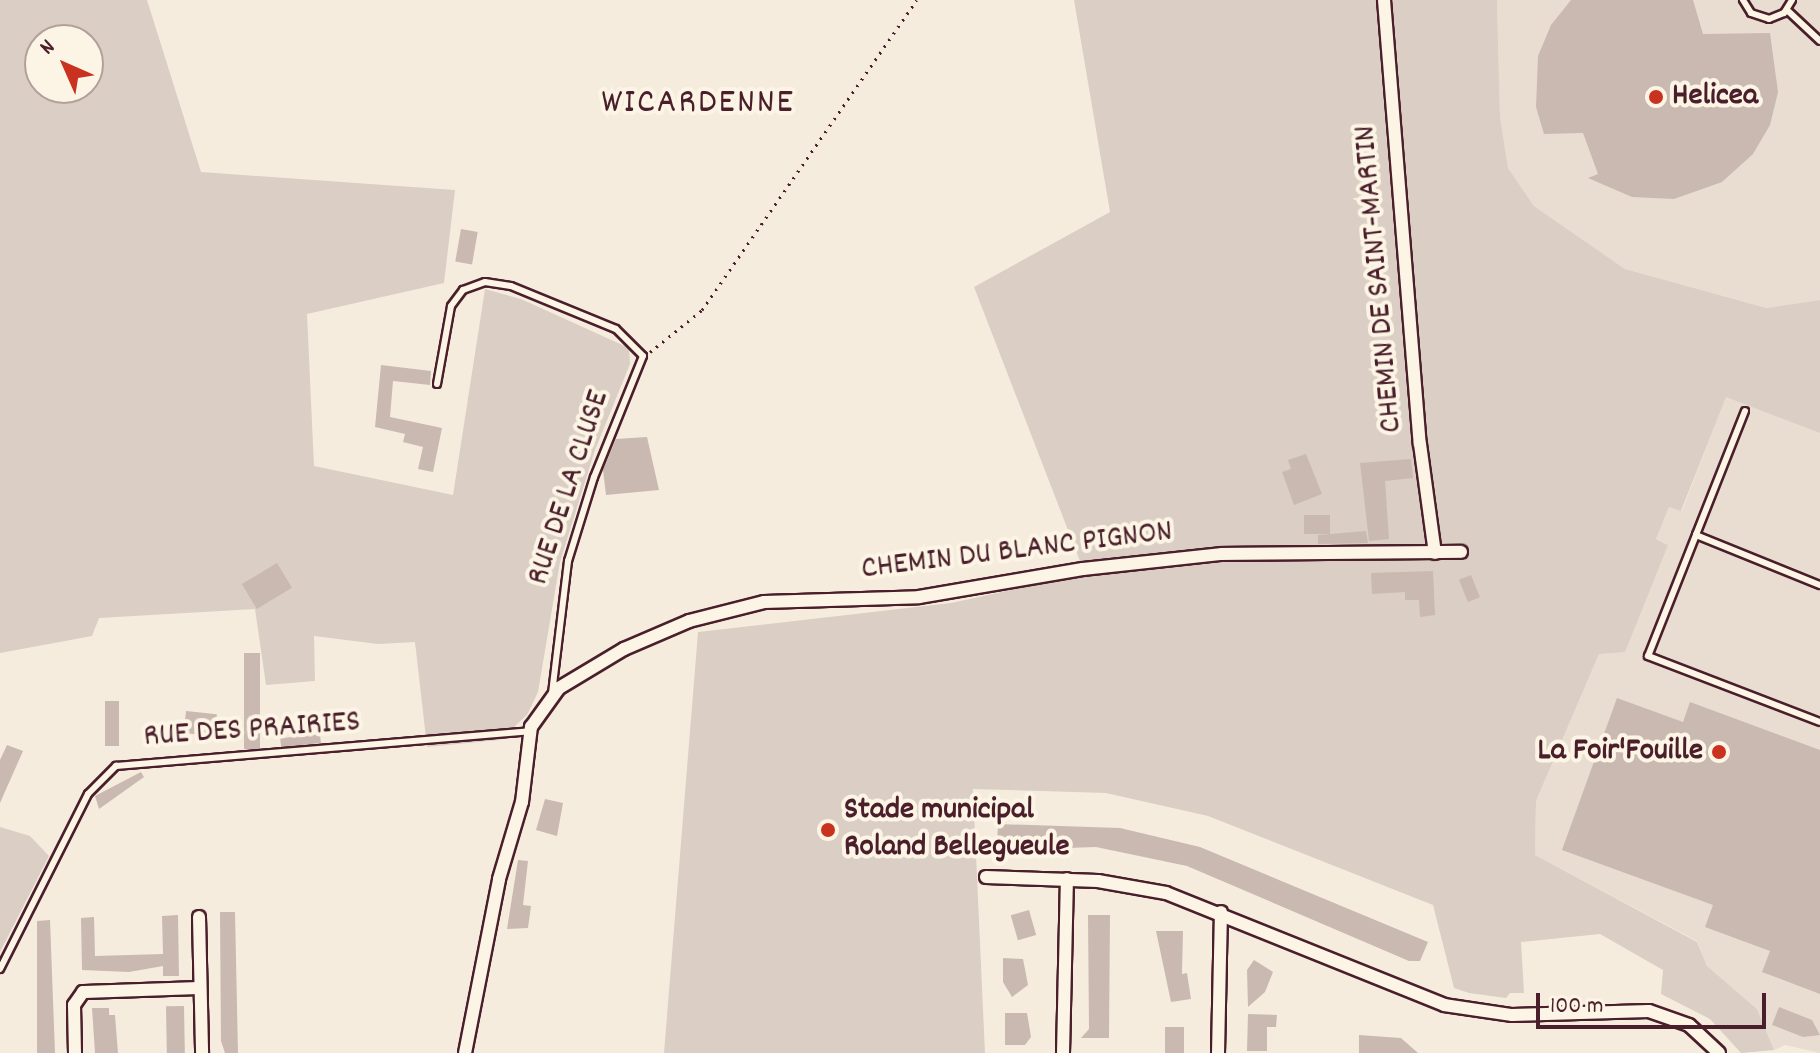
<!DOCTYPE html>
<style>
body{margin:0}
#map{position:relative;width:1820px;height:1053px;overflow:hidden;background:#f5ecde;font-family:Dekko,sans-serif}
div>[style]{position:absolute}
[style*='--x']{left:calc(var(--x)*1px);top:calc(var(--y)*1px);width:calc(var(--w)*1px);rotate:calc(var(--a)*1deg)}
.built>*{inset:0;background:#e8ddd0}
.green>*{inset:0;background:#dbcec4}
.building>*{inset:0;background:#cab9b1;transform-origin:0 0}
.path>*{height:3px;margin-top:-1.5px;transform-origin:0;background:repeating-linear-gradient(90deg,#4a1f2b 0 2px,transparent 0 8px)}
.roads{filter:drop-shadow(2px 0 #4a1f2b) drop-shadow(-2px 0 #4a1f2b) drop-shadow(0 2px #4a1f2b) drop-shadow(0 -2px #4a1f2b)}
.service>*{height:6px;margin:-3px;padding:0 3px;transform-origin:3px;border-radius:3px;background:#fcf5e5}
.minor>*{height:12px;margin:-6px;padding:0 6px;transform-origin:6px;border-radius:6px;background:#fcf5e5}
.dots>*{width:22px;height:22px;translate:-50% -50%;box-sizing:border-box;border:4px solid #fcf5e5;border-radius:50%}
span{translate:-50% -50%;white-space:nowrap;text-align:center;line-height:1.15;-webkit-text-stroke:8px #fcf5e5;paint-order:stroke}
.poi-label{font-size:32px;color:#4a1f2b;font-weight:700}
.left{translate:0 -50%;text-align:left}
.right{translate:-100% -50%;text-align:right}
.street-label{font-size:32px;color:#4a1f2b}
.quarter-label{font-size:36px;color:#4a1f2b;letter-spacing:2px}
.north{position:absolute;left:24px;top:24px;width:80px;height:80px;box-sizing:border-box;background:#fcf5e5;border:2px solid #b59f9b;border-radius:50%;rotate:315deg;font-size:22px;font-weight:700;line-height:32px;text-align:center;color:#4a1f2b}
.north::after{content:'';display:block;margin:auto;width:28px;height:36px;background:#c8321e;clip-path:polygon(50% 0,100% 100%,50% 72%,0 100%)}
.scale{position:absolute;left:1536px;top:993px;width:230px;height:36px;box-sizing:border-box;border:4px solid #4a1f2b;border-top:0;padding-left:10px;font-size:24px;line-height:28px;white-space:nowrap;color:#4a1f2b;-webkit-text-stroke:6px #fcf5e5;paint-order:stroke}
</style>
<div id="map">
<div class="built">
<i style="clip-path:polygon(1497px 0,1820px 0,1820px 300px,1768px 308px,1625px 269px,1534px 206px,1508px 168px,1500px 117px)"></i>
<i style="clip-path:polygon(1726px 396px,1820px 433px,1820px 1053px,1785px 1045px,1774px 1050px,1757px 1009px,1707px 966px,1697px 941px,1535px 855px,1536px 801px,1599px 654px,1667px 544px,1656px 539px,1669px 507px,1682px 511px)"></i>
</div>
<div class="green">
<i style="clip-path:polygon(evenodd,0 0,147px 0,201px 172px,455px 190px,444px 283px,307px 314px,314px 466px,453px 495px,485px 289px,521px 299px,629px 348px,630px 364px,595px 450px,560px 562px,538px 692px,527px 715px,500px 740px,427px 747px,415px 642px,378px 644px,314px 636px,315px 681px,266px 685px,255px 609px,99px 618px,92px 636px,0 653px,0 0,40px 40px,88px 40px,88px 88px,40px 88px,40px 40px)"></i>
<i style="clip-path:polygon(1074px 0,1497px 0,1500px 117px,1508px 168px,1534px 206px,1625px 269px,1767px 308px,1820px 300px,1820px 433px,1726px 397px,1681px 511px,1669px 507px,1656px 539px,1668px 545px,1625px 652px,1599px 654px,1536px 801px,1535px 855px,1697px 942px,1707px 966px,1757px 1009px,1774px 1050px,1741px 1053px,1710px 1019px,1661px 994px,1663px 970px,1600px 934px,1521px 942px,1524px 993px,1510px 993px,1506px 998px,1469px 993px,1454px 988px,1433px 905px,1208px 816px,1106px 793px,973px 789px,985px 1053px,664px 1053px,698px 632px,951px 603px,1085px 574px,974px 287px,1110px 212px)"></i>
<i style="clip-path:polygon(0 827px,30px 836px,49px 856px,0 952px)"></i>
</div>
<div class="building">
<i style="clip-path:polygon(1571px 0,1693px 0,1703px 34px,1770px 33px,1778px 92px,1770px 125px,1753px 154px,1722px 182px,1674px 199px,1632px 197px,1588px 178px,1598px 174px,1583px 133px,1544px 134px,1536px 107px,1538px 56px,1551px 25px)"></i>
<i style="left:461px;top:229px;width:17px;height:33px;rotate:10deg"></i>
<i style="clip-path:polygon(381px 365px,431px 371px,430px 385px,393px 381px,390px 417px,442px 428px,433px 472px,418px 469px,423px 447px,403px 442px,405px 434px,375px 427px)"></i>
<i style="clip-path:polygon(647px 437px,659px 490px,606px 495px,603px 470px,616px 439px)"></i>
<i style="clip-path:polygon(1306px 454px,1322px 494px,1294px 505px,1282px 472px,1291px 469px,1288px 460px)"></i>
<i style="clip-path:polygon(1411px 459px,1413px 478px,1385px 481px,1389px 539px,1369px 541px,1360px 463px)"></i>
<i style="left:1304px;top:515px;width:26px;height:19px"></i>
<i style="clip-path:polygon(1366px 531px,1368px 543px,1318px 544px,1318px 535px)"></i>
<i style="left:277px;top:563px;width:29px;height:41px;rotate:59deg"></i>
<i style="clip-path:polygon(1433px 571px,1435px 615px,1420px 617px,1419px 600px,1405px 600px,1405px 592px,1372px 594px,1371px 573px)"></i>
<i style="left:1471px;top:575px;width:24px;height:13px;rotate:68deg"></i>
<i style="left:244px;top:653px;width:16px;height:96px"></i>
<i style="clip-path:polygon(1617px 698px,1683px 722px,1690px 702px,1820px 750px,1820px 994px,1762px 972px,1770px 951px,1705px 927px,1713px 905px,1562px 850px)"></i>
<i style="left:105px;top:701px;width:14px;height:45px"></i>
<i style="left:186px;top:711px;width:31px;height:22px;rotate:6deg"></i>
<i style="left:320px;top:734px;width:9px;height:40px;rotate:84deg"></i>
<i style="clip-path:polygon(7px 745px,23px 751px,0 803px,0 760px)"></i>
<i style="clip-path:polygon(141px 772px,144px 777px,99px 809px,95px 796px)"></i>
<i style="clip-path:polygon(545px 799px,563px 803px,557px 836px,536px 830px)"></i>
<i style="clip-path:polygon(998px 824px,1120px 828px,1200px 847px,1428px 942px,1420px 961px,1409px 961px,1187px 866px,1096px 847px,1008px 850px,997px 845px)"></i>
<i style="clip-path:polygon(518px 860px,528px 861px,523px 905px,531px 906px,528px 928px,507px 929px)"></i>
<i style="left:1029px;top:910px;width:26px;height:19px;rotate:74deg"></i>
<i style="clip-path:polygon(220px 912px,235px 912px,238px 1053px,225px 1053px,221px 1041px)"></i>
<i style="clip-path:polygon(178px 915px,179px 976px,163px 976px,163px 966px,129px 972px,82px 970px,81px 918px,94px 917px,95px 956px,163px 954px,162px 916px)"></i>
<i style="clip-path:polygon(1088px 915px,1110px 915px,1109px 1038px,1081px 1038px,1089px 1029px)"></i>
<i style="clip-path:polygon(50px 920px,55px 1053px,37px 1053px,37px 921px)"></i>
<i style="clip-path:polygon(1156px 931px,1183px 931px,1182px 974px,1187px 973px,1191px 999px,1171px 1002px)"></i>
<i style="clip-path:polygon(1003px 958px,1023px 959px,1028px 985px,1012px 997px,1003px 982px)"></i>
<i style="clip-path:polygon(1254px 960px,1273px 972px,1265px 992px,1248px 1007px,1247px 970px)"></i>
<i style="left:184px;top:1006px;width:47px;height:18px;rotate:89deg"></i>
<i style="clip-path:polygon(1779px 1007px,1812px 1020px,1820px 1035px,1803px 1037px,1772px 1025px)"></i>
<i style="clip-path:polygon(92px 1008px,109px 1008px,109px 1015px,115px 1015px,118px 1053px,95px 1053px)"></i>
<i style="clip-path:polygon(1005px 1013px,1027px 1013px,1031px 1037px,1025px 1045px,1005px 1045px)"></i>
<i style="clip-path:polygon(1248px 1014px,1277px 1015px,1276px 1027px,1267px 1027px,1267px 1051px,1247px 1051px)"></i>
<i style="left:1165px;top:1027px;width:19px;height:26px"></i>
<i style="clip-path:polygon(1359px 1035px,1401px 1038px,1418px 1053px,1359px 1053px)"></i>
</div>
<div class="path">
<i style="--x:650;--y:352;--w:67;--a:-38.9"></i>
<i style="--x:702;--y:310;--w:377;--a:-55.3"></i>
</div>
<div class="roads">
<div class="service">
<i style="--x:1743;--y:0;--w:15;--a:58"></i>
<i style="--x:1751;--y:13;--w:19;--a:18"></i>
<i style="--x:1769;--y:19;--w:16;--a:-22"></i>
<i style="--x:1784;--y:13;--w:15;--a:-58"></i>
<i style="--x:1787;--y:10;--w:45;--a:43.2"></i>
<i style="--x:437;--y:384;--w:79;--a:-79.8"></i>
<i style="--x:451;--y:306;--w:20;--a:-53"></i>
<i style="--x:463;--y:290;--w:23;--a:-20"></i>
<i style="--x:485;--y:282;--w:26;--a:9"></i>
<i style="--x:511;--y:286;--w:113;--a:22.3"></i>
<i style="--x:616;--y:329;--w:38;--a:45"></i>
<i style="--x:643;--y:356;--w:131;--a:112"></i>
<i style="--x:594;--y:477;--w:88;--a:107.2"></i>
<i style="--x:568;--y:561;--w:134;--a:96.9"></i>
<i style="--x:1745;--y:411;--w:133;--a:111.6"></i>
<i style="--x:1696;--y:535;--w:134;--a:22"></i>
<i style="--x:1696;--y:535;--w:130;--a:111.6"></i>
<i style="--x:1648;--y:656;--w:184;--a:21"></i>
<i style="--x:0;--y:969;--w:196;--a:-63.3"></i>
<i style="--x:88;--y:794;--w:40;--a:-45"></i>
<i style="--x:116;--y:766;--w:415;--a:-4.8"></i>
</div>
<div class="minor">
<i style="--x:1384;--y:0;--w:445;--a:85.4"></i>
<i style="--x:1420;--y:444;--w:110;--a:82.2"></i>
<i style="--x:986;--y:877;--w:112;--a:2"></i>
<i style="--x:1098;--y:881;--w:69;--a:10"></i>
<i style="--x:1166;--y:893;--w:300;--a:21.9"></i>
<i style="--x:1444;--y:1005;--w:69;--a:8.4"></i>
<i style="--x:1512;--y:1015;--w:137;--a:-1.7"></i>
<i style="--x:1649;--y:1011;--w:42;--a:19.3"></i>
<i style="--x:1689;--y:1025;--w:41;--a:43"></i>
<i style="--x:199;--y:917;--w:136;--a:88.7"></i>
<i style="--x:75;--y:1053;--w:48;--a:-91.2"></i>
<i style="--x:74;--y:1005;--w:16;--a:-55"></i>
<i style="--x:83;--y:992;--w:117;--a:-2"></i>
<i style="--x:465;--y:1053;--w:177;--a:-78.9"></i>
<i style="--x:499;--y:879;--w:80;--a:-73.4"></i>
<i style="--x:522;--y:802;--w:76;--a:-83.2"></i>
<i style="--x:531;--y:727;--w:48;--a:-54.3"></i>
<i style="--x:559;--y:688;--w:76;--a:-31"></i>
<i style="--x:624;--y:649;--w:71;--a:-23.3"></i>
<i style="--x:689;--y:621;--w:77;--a:-14.2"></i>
<i style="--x:764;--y:602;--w:155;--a:-1.8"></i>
<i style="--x:919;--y:597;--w:166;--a:-9.7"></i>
<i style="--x:1083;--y:569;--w:140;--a:-6.2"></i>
<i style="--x:1222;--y:554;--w:239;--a:-0.5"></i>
<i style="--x:1063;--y:1053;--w:174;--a:-88.7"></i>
<i style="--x:1218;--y:1053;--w:141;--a:-88.8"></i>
</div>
</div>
<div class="dots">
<i style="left:1656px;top:97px;background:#c8321e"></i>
<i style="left:1719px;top:752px;background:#c8321e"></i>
<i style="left:828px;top:830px;background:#c8321e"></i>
</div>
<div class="poi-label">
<span class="left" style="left:1672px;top:97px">Helicea</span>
<span class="right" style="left:1703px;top:752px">La Foir'Fouille</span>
<span class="left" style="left:844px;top:830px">Stade municipal<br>Roland Bellegueule</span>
</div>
<div class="street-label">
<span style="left:1380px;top:279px;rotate:-95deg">CHEMIN DE SAINT-MARTIN</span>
<span style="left:570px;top:488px;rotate:-72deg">RUE DE LA CLUSE</span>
<span style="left:1017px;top:552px;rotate:-7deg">CHEMIN DU BLANC PIGNON</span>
<span style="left:252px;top:731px;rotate:-4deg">RUE DES PRAIRIES</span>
</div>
<div class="quarter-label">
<span style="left:698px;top:105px">WICARDENNE</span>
</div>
<div class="north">N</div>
<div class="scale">100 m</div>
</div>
